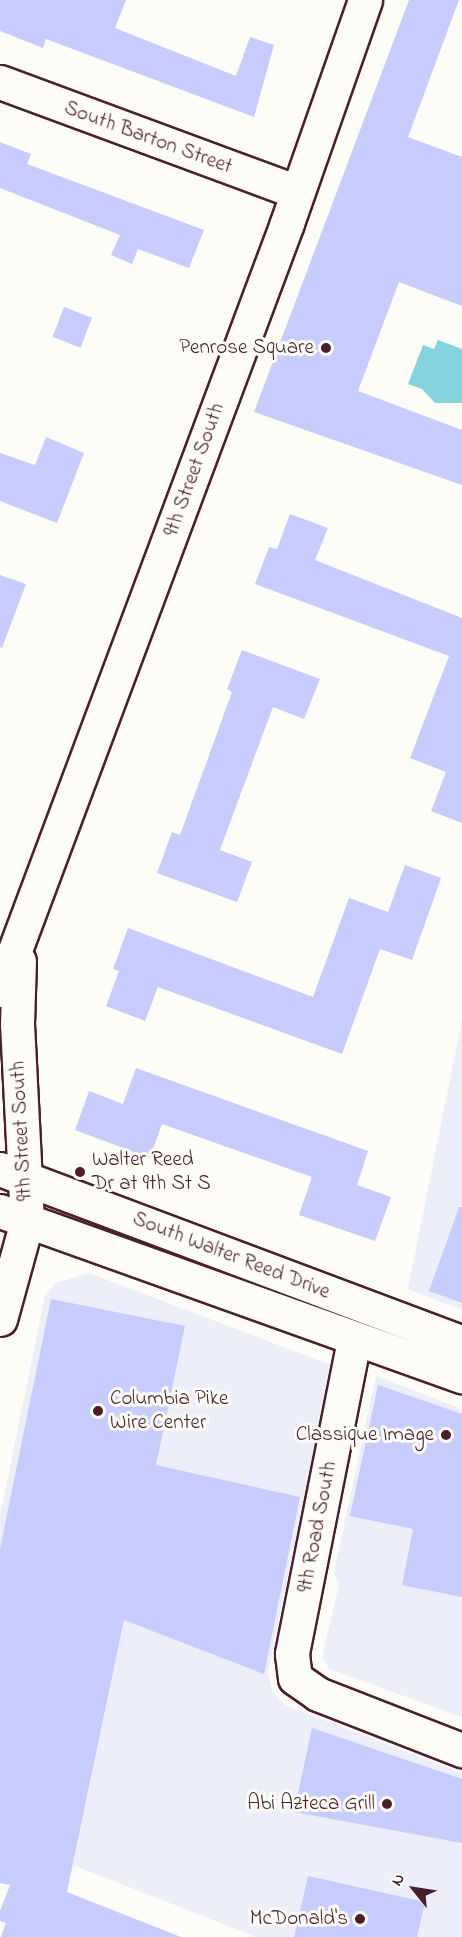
<!DOCTYPE html>
<style>
body{margin:0}
#map{position:relative;width:462px;height:1937px;overflow:hidden;background:#fdfcf7;font-family:"Indie Flower",sans-serif}
div>[style]{position:absolute}
[style*='--x']{left:calc(var(--x)*1px);top:calc(var(--y)*1px);width:calc(var(--w)*1px);rotate:calc(var(--a)*1deg)}
.built>*{inset:0;background:#eceef9}
.water>*{inset:0;background:#83d4dc}
.building>*{inset:0;background:#c6ccfe;transform-origin:0 0}
.roads{filter:drop-shadow(2px 0 #4a1f2b) drop-shadow(-2px 0 #4a1f2b) drop-shadow(0 2px #4a1f2b) drop-shadow(0 -2px #4a1f2b)}
.minor>*{height:33px;margin:-16.5px;padding:0 16.5px;transform-origin:16.5px;border-radius:16.5px;background:#fdfcf7}
.tertiary>*{height:33px;margin:-16.5px;padding:0 16.5px;transform-origin:16.5px;border-radius:16.5px;background:#fdfcf7}
.dots>*{width:16px;height:16px;translate:-50% -50%;box-sizing:border-box;border:3px solid #fdfcf7;border-radius:50%}
span{translate:-50% -50%;white-space:nowrap;text-align:center;line-height:1.15;-webkit-text-stroke:6px #fdfcf7;paint-order:stroke}
.street-label{font-size:21px;color:#4a1f2b}
.poi-label{font-size:21px;color:#4a1f2b}
.right{translate:-100% -50%;text-align:right}
.left{translate:0 -50%;text-align:left}
.north{position:absolute;left:384px;top:1859px;width:60px;height:60px;-webkit-text-stroke:4px #fdfcf7;paint-order:stroke;rotate:300deg;font-size:16px;font-weight:700;line-height:24px;text-align:center;color:#4a1f2b}
.north::after{content:'';display:block;margin:auto;width:21px;height:27px;background:#4a1f2b;clip-path:polygon(50% 0,100% 100%,50% 72%,0 100%)}
</style>
<div id="map">
<div class="built">
<i style="clip-path:polygon(462px 1020px,462px 1310px,408px 1289px)"></i>
<i style="clip-path:polygon(89px 1273px,331px 1365px,268px 1673px,272px 1691px,285px 1705px,462px 1773px,462px 1937px,256px 1937px,73px 1865px,123px 1626px,0 1581px,0 1516px,45px 1296px,56px 1283px)"></i>
<i style="clip-path:polygon(376px 1376px,462px 1409px,462px 1717px,329px 1669px,322px 1657px,339px 1585px,334px 1572px)"></i>
</div>
<div class="water">
<i style="clip-path:polygon(438px 340px,462px 349px,462px 403px,435px 403px,422px 389px,408px 384px,423px 345px,434px 349px)"></i>
</div>
<div class="building">
<i style="clip-path:polygon(0 0,126px 0,115px 28px,236px 76px,250px 37px,274px 45px,254px 117px,46px 39px,43px 48px,0 31px)"></i>
<i style="clip-path:polygon(409px 0,459px 0,408px 137px,462px 157px,462px 306px,399px 282px,358px 391px,462px 430px,462px 485px,254px 412px)"></i>
<i style="clip-path:polygon(0 142px,31px 154px,27px 164px,204px 230px,189px 268px,138px 249px,132px 264px,111px 255px,120px 235px,0 188px)"></i>
<i style="left:64px;top:307px;width:30px;height:32px;rotate:21deg"></i>
<i style="clip-path:polygon(46px 437px,84px 453px,57px 523px,0 501px,0 453px,35px 465px)"></i>
<i style="clip-path:polygon(290px 514px,328px 528px,315px 560px,462px 618px,462px 823px,431px 811px,446px 772px,410px 758px,449px 656px,255px 584px,269px 547px,277px 549px)"></i>
<i style="clip-path:polygon(0 575px,26px 584px,2px 648px,0 647px)"></i>
<i style="clip-path:polygon(242px 650px,320px 679px,304px 719px,273px 707px,232px 817px,220px 850px,252px 862px,237px 902px,157px 873px,172px 832px,180px 835px,232px 692px,227px 689px)"></i>
<i style="clip-path:polygon(405px 865px,441px 878px,412px 960px,380px 949px,342px 1054px,158px 987px,145px 1021px,106px 1006px,119px 971px,113px 969px,128px 928px,313px 997px,349px 898px,388px 912px)"></i>
<i style="clip-path:polygon(136px 1068px,368px 1151px,357px 1185px,391px 1197px,375px 1241px,299px 1215px,312px 1177px,162px 1124px,150px 1158px,75px 1130px,89px 1091px,123px 1104px)"></i>
<i style="clip-path:polygon(459px 1207px,462px 1207px,462px 1303px,429px 1291px)"></i>
<i style="clip-path:polygon(51px 1299px,185px 1326px,156px 1465px,300px 1497px,264px 1674px,124px 1620px,67px 1892px,181px 1937px,1px 1937px,6px 1923px,0 1921px,0 1911px,10px 1885px,0 1883px,0 1549px)"></i>
<i style="clip-path:polygon(378px 1385px,462px 1414px,462px 1597px,402px 1585px,413px 1529px,350px 1516px)"></i>
<i style="clip-path:polygon(312px 1728px,462px 1779px,462px 1843px,294px 1812px)"></i>
<i style="clip-path:polygon(308px 1876px,425px 1902px,417px 1937px,294px 1937px)"></i>
</div>
<div class="roads">
<div class="minor">
<i style="--x:0;--y:82;--w:317;--a:20.3"></i>
<i style="--x:0;--y:990;--w:819;--a:-69.48"></i>
<i style="--x:287;--y:223;--w:236;--a:-70.7"></i>
<i style="--x:0;--y:1319;--w:102;--a:-74.6"></i>
<i style="--x:27;--y:1221;--w:197;--a:-92.9"></i>
<i style="--x:17;--y:1024;--w:63;--a:-88.2"></i>
<i style="--x:354;--y:1340;--w:320;--a:101.2"></i>
<i style="--x:292;--y:1654;--w:24;--a:83"></i>
<i style="--x:295;--y:1678;--w:28;--a:35"></i>
<i style="--x:318;--y:1694;--w:155;--a:21.3"></i>
</div>
<div class="tertiary">
<i style="--x:0;--y:1169;--w:494;--a:20.6"></i>
<i style="--x:0;--y:1211;--w:491;--a:19.7"></i>
</div>
</div>
<div class="dots">
<i style="left:326px;top:348px;background:#4a1f2b"></i>
<i style="left:80px;top:1172px;background:#4a1f2b"></i>
<i style="left:98px;top:1411px;background:#4a1f2b"></i>
<i style="left:446px;top:1435px;background:#4a1f2b"></i>
<i style="left:387px;top:1804px;background:#4a1f2b"></i>
<i style="left:360px;top:1919px;background:#4a1f2b"></i>
</div>
<div class="street-label">
<span style="left:148px;top:138px;rotate:20deg">South Barton Street</span>
<span style="left:195px;top:470px;rotate:-70deg">9th Street South</span>
<span style="left:22px;top:1131px;rotate:-93deg">9th Street South</span>
<span style="left:231px;top:1256px;rotate:21deg">South Walter Reed Drive</span>
<span style="left:318px;top:1527px;rotate:-79deg">9th Road South</span>
</div>
<div class="poi-label">
<span class="right" style="left:314px;top:348px">Penrose Square</span>
<span class="left" style="left:92px;top:1172px">Walter Reed<br>Dr at 9th St S</span>
<span class="left" style="left:110px;top:1411px">Columbia Pike<br>Wire Center</span>
<span class="right" style="left:434px;top:1435px">Classique Image</span>
<span class="right" style="left:375px;top:1804px">Abi Azteca Grill</span>
<span class="right" style="left:348px;top:1919px">McDonald's</span>
</div>
<div class="north">N</div>
</div>
